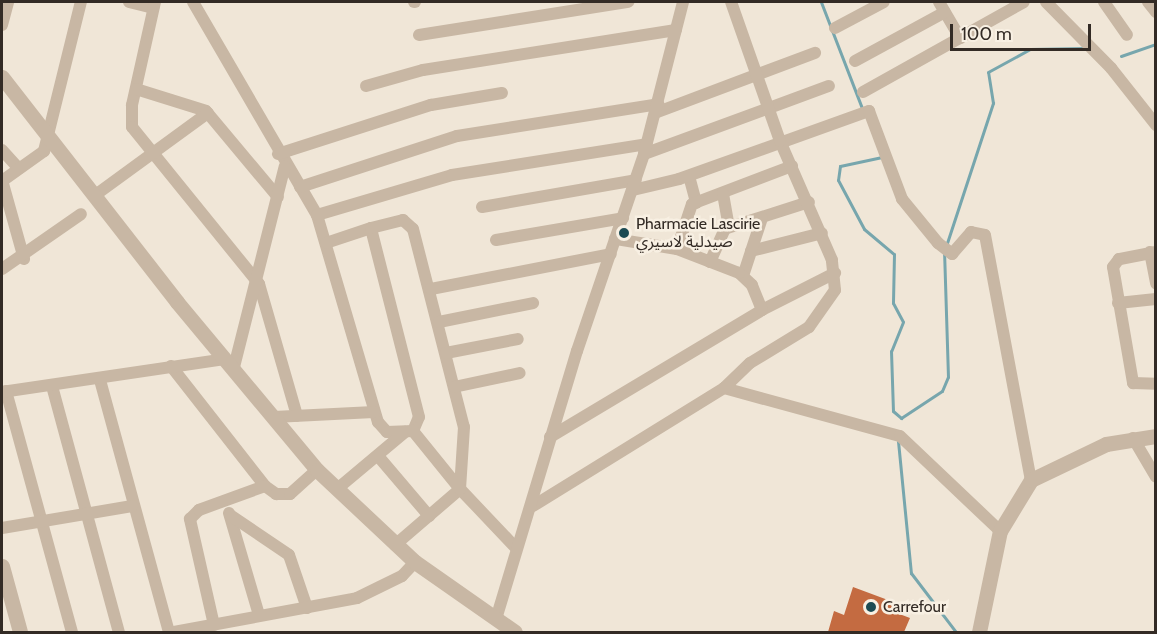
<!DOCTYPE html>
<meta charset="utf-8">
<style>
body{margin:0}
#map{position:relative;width:1157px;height:634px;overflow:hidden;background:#f0e6d7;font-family:Cabin,"Noto Sans Arabic",sans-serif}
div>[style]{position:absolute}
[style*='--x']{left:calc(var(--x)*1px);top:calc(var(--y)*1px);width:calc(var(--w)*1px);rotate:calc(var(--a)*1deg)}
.stream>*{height:3px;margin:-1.5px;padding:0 1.5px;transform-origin:1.5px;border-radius:1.5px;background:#77a6ad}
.building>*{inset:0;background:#c46b41}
.minor>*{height:12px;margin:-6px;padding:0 6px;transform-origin:6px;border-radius:6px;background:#c8b7a4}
.tertiary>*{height:15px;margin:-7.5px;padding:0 7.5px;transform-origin:7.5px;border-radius:7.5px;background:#c8b7a4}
.dots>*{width:16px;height:16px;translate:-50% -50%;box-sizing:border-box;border:3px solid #f8f0e3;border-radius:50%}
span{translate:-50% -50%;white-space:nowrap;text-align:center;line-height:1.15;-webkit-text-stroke:5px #f8f0e3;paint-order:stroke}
.poi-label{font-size:16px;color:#332b25}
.left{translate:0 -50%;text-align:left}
.frame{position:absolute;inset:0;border:3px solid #332b25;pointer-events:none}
.scale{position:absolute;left:950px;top:24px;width:141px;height:27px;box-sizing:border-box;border:3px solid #332b25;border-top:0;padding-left:8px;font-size:18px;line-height:21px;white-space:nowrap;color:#332b25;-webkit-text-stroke:4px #f8f0e3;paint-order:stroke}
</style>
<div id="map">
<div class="stream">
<i style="--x:821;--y:2;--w:117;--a:68.9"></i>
<i style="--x:1121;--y:56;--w:37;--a:-19"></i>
<i style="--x:882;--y:157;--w:43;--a:167.9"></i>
<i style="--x:840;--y:166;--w:14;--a:98"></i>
<i style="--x:838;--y:180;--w:55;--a:62"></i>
<i style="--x:864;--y:229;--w:39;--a:40"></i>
<i style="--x:894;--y:254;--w:49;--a:91.2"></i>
<i style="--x:893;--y:303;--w:21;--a:62"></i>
<i style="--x:903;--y:322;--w:31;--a:112"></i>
<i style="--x:891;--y:351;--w:60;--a:88.1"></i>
<i style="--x:893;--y:411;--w:11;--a:41"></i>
<i style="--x:901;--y:418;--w:49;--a:-33.4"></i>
<i style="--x:942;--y:391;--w:15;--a:-67"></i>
<i style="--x:948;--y:377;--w:125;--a:-91.8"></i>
<i style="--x:946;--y:246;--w:151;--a:-71.8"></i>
<i style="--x:993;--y:103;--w:31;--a:-99"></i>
<i style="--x:988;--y:72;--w:48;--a:-28.7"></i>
<i style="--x:1030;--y:49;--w:54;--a:-1.1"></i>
<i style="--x:898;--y:441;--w:133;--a:84.4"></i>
<i style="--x:911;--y:573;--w:74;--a:52.7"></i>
</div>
<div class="building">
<i style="clip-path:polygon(853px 587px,896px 603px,894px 612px,910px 618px,904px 632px,828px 632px,834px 611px,844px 615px)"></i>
</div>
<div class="minor">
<i style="--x:129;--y:2;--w:25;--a:14"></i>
<i style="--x:155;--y:2;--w:106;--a:102.6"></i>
<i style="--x:132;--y:105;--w:22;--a:90"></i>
<i style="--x:132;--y:127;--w:202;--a:51"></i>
<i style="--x:259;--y:284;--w:137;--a:73.9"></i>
<i style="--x:193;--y:2;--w:246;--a:59.8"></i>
<i style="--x:317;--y:215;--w:216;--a:73.6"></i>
<i style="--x:378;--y:422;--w:13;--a:48"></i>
<i style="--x:387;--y:432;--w:26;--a:-2"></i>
<i style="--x:413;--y:431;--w:15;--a:-67"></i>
<i style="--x:419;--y:417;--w:195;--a:-104.3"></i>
<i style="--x:371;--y:228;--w:47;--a:161.6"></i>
<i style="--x:414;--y:2;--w:1;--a:0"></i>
<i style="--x:939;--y:2;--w:42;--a:59.7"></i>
<i style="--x:1046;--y:2;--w:93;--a:45.4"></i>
<i style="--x:1111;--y:68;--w:73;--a:51.7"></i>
<i style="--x:1104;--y:2;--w:40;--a:55.1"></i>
<i style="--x:1148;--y:2;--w:13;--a:51"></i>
<i style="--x:2;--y:25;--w:24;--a:-75"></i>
<i style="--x:835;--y:28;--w:55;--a:-28"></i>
<i style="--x:419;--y:35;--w:212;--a:-9"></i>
<i style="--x:855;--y:61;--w:102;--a:-28.6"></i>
<i style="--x:366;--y:86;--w:59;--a:-15.7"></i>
<i style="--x:423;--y:70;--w:256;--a:-9"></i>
<i style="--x:136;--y:89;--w:73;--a:17.4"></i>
<i style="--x:206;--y:111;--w:112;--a:50.1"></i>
<i style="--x:863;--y:92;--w:184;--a:-29.2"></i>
<i style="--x:655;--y:113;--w:171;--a:-20.6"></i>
<i style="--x:2;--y:150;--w:25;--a:48"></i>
<i style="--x:278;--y:154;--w:161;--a:-17.8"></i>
<i style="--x:431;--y:105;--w:72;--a:-9.6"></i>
<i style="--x:644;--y:154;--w:197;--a:-20.2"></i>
<i style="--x:689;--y:176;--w:28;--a:75"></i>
<i style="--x:2;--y:180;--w:82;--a:74.4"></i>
<i style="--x:2;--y:181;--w:52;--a:-35.5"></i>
<i style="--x:44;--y:151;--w:154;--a:-76.1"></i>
<i style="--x:300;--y:187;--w:165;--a:-18"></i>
<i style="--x:457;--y:136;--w:204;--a:-9"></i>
<i style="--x:633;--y:190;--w:47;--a:-13.4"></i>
<i style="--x:679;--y:179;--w:202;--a:-19.7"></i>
<i style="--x:869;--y:111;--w:94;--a:69.4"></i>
<i style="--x:902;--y:199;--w:57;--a:50.7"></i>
<i style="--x:938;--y:243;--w:18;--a:38"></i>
<i style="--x:952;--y:254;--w:29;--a:-49"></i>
<i style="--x:971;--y:232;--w:14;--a:12"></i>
<i style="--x:985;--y:235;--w:249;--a:79.4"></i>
<i style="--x:94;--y:196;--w:141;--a:-36.1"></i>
<i style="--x:482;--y:207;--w:156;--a:-9.9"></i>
<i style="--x:317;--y:215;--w:141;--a:-16.5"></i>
<i style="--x:452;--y:175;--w:197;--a:-9"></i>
<i style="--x:371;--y:228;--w:33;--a:-14"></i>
<i style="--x:403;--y:220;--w:13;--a:42"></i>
<i style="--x:413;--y:229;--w:204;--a:75.6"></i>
<i style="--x:464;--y:427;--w:62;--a:93.7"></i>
<i style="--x:460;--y:489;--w:79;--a:46.5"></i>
<i style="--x:724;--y:229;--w:89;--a:-17.6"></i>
<i style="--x:496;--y:240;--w:129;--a:-9.8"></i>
<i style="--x:677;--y:249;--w:47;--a:-71.6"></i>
<i style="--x:692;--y:204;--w:107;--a:-20.8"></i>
<i style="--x:751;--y:251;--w:73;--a:-14.2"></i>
<i style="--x:1150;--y:252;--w:32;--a:79"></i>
<i style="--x:1156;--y:252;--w:38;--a:169"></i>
<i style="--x:1119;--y:259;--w:10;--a:127"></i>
<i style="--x:1113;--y:267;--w:118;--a:80.2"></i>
<i style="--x:1133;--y:383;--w:23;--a:2"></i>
<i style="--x:710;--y:262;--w:44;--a:-65.8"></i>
<i style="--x:728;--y:222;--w:29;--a:-100"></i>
<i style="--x:2;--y:269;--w:96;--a:-34.8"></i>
<i style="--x:743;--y:276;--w:61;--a:-71.9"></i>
<i style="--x:431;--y:289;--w:183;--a:-11"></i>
<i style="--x:1118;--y:303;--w:38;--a:-6"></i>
<i style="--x:762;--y:310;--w:82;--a:-26.9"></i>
<i style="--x:439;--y:322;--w:96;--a:-11.4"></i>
<i style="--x:446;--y:353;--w:73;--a:-11"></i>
<i style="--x:171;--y:366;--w:152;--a:51.9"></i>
<i style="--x:265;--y:486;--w:14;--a:36"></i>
<i style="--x:276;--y:494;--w:14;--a:0"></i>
<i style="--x:290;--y:494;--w:36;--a:-42"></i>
<i style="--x:234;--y:367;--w:207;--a:-75.8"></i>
<i style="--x:100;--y:380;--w:261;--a:74.7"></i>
<i style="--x:52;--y:386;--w:255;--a:74.8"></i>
<i style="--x:454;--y:387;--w:67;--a:-12"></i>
<i style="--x:724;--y:388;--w:182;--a:15.3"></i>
<i style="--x:900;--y:436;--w:138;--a:43.5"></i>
<i style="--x:6;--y:391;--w:250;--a:74.7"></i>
<i style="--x:2;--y:392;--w:225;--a:-8.4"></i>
<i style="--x:274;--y:417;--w:100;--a:-2.9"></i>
<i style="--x:550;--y:437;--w:247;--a:-30.9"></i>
<i style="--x:762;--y:310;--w:27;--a:-112"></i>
<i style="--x:752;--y:285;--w:18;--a:-137"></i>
<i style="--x:739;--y:273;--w:66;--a:-158.8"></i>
<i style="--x:677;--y:249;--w:63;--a:-170.8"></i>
<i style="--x:1133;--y:438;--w:45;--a:59.5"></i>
<i style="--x:378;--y:456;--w:79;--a:49.6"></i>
<i style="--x:337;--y:489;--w:89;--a:-40"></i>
<i style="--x:533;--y:506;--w:225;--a:-31.7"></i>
<i style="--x:724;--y:388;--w:36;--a:-44"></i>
<i style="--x:750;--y:363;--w:69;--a:-31.4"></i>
<i style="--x:809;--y:327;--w:45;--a:-54.9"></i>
<i style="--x:835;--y:290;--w:30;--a:-96"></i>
<i style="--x:832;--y:260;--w:130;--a:-113.6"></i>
<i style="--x:780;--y:141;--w:147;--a:-109.4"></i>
<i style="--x:229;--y:513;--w:106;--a:73.6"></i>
<i style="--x:230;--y:515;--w:71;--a:34.1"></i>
<i style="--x:289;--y:555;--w:56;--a:71.2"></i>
<i style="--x:2;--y:528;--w:132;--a:-9.6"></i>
<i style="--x:395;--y:545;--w:86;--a:-40.7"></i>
<i style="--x:460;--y:489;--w:75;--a:-129"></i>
<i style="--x:496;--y:619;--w:280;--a:-73.2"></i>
<i style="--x:577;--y:351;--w:208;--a:-71.2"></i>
<i style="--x:644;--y:154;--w:157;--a:-75.6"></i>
<i style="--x:214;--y:625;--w:109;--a:-102.8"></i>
<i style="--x:190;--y:519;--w:13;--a:-45"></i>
<i style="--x:199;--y:510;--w:70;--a:-20"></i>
<i style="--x:174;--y:632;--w:186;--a:-10.5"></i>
<i style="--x:357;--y:598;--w:50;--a:-26.1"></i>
<i style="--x:402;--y:576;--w:19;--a:-47"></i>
</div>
<div class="tertiary">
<i style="--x:2;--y:77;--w:285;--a:52.1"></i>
<i style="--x:177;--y:302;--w:219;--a:50.2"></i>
<i style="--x:317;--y:470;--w:134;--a:43.2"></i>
<i style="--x:415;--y:562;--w:122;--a:35"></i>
<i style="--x:2;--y:566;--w:68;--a:74.7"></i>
<i style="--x:979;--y:632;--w:103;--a:-78.3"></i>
<i style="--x:1000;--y:531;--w:60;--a:-58.7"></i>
<i style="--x:1031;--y:480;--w:83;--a:-25.6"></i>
<i style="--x:1106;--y:444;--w:51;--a:-9.1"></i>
</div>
<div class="dots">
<i style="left:624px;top:233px;background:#1c4b53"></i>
<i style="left:871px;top:607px;background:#1c4b53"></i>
</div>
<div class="poi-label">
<span class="left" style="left:636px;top:233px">Pharmacie Lascirie<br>صيدلية لاسيري</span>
<span class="left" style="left:883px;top:607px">Carrefour</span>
</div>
<div class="frame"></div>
<div class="scale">100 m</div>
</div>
